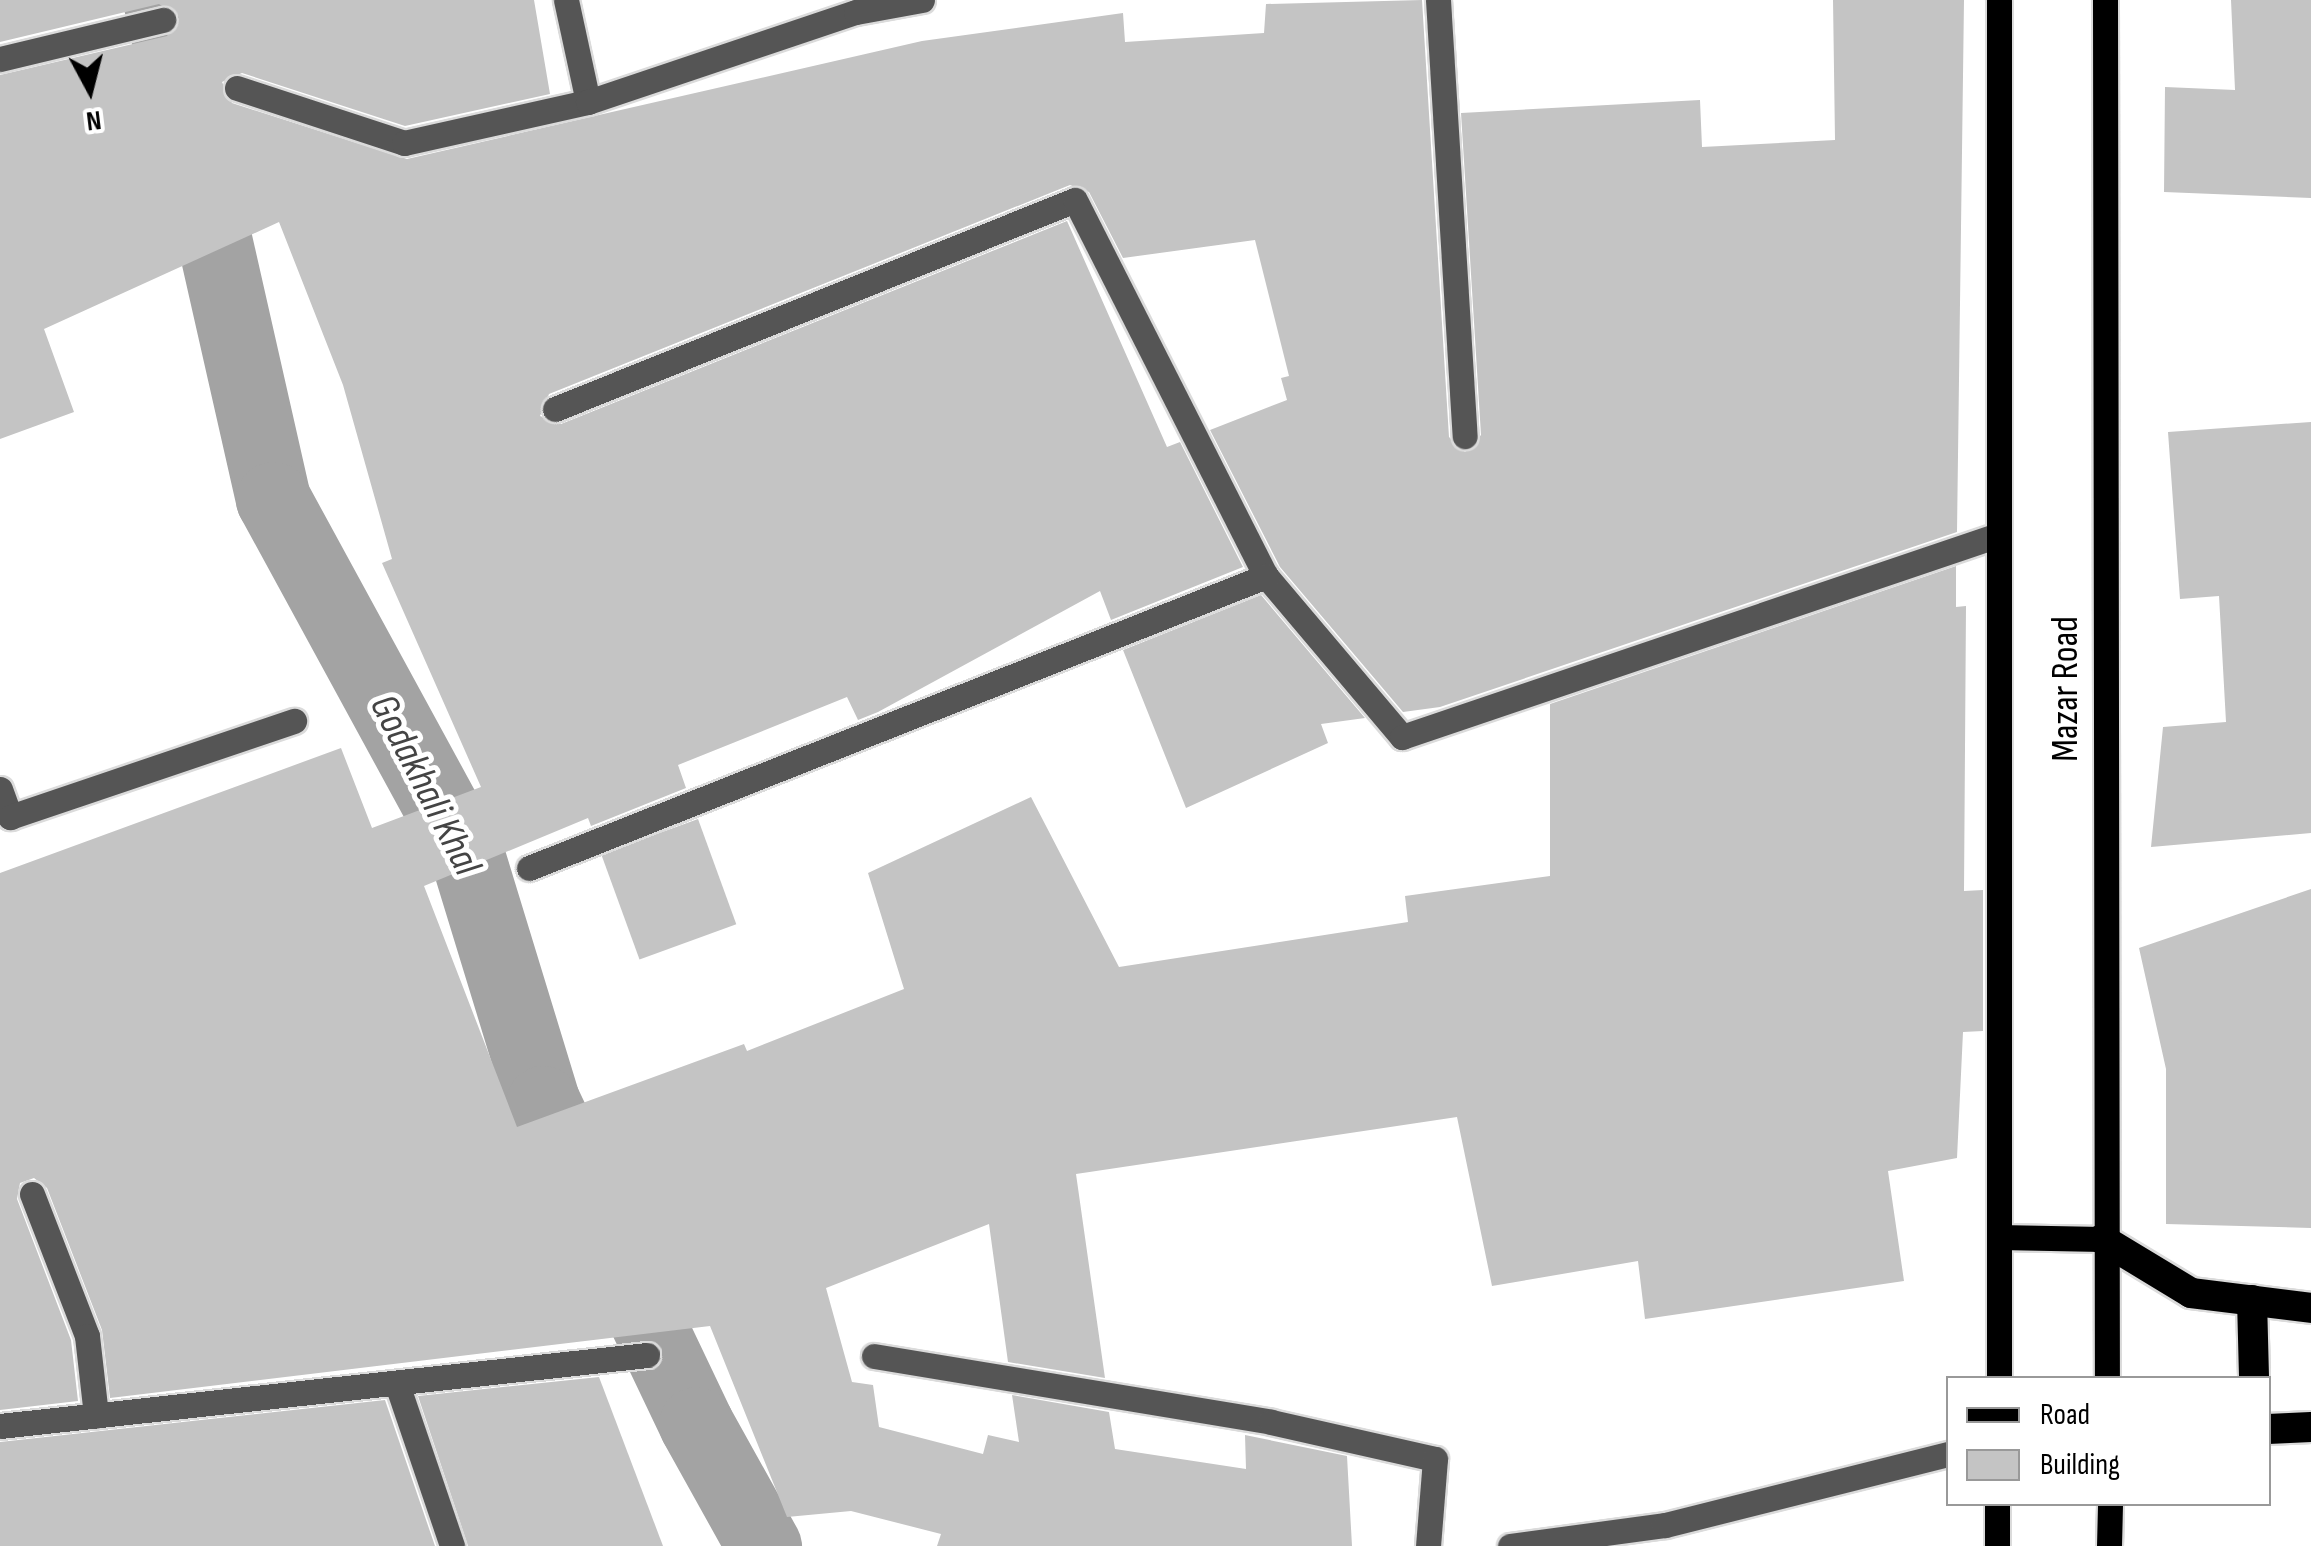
<!DOCTYPE html>
<style>
body{margin:0}
#map{position:relative;width:2311px;height:1546px;overflow:hidden;background:#fff;font-family:"Sofia Sans Condensed",sans-serif}
div>[style]{position:absolute}
[style*='--x']{left:calc(var(--x)*1px);top:calc(var(--y)*1px);width:calc(var(--w)*1px);rotate:calc(var(--a)*1deg)}
.canal>*{height:75px;margin:-37.5px;padding:0 37.5px;transform-origin:37.5px;border-radius:37.5px;background:#a3a3a3}
.building>*{inset:0;background:#c4c4c4;transform-origin:0 0}
.roads{filter:drop-shadow(2px 0 #dbdbdb) drop-shadow(-2px 0 #dbdbdb) drop-shadow(0 2px #dbdbdb) drop-shadow(0 -2px #dbdbdb)}
.minor>*{height:25px;margin:-12.5px;padding:0 12.5px;transform-origin:12.5px;border-radius:12.5px;background:#555}
.major>*{height:25px;margin:-12.5px;padding:0 12.5px;transform-origin:12.5px;border-radius:12.5px;background:#000}
.highway>*{height:30px;margin:-15px;padding:0 15px;transform-origin:15px;border-radius:15px;background:#000}
span{translate:-50% -50%;white-space:nowrap;text-align:center;line-height:1.15;-webkit-text-stroke:10px #fff;paint-order:stroke}
.street-label{font-size:38px;color:#000}
.water-label{font-size:40px;color:#444;font-style:italic}
.legend{position:absolute;left:1946px;top:1376px;width:325px;height:130px;box-sizing:border-box;background:#fff;border:2px solid #999;margin:0;padding:12px 18px;list-style:none;font-size:30px;color:#000}
.legend li{display:flex;align-items:center;gap:20px;height:50px}
.legend b{width:50px;border:2px solid #999}
.north{position:absolute;left:40px;top:40px;width:100px;height:100px;-webkit-text-stroke:8px #fff;paint-order:stroke;rotate:173deg;font-size:28px;font-weight:700;line-height:40px;text-align:center;color:#000}
.north::after{content:'';display:block;margin:auto;width:35px;height:45px;background:#000;clip-path:polygon(50% 0,100% 100%,50% 72%,0 100%)}
</style>
<div id="map">
<div class="canal">
<i style="--x:160;--y:0;--w:512;--a:77.24"></i>
<i style="--x:273;--y:499;--w:405;--a:61.4"></i>
<i style="--x:467;--y:855;--w:259;--a:73"></i>
<i style="--x:543;--y:1103;--w:356;--a:64.5"></i>
<i style="--x:696;--y:1424;--w:140;--a:60.9"></i>
</div>
<div class="building">
<i style="clip-path:polygon(0 0,534px 0,550px 94px,405px 126px,242px 73px,222px 82px,232px 103px,407px 159px,922px 41px,1123px 13px,1125px 42px,1264px 33px,1266px 4px,1422px 0,1449px 437px,1465px 452px,1481px 435px,1461px 113px,1700px 100px,1702px 147px,1835px 140px,1833px 0,1964px 0,1957px 532px,1440px 707px,1403px 712px,1280px 567px,1210px 430px,1287px 400px,1281px 378px,1289px 376px,1255px 240px,1123px 258px,1089px 192px,1070px 185px,549px 394px,540px 416px,561px 424px,1067px 221px,1167px 447px,1180px 442px,1243px 567px,1111px 620px,1100px 591px,878px 712px,858px 720px,847px 697px,678px 765px,686px 788px,591px 826px,588px 818px,424px 886px,517px 1127px,744px 1044px,747px 1051px,904px 989px,868px 873px,1031px 797px,1119px 967px,1408px 922px,1405px 896px,1550px 876px,1550px 704px,1956px 566px,1956px 607px,1966px 606px,1964px 891px,1983px 890px,1983px 1031px,1963px 1032px,1957px 1158px,1888px 1171px,1904px 1281px,1645px 1319px,1638px 1261px,1492px 1286px,1457px 1117px,1076px 1174px,1105px 1378px,1008px 1362px,989px 1224px,826px 1288px,852px 1382px,873px 1385px,879px 1427px,983px 1454px,988px 1435px,1019px 1442px,1012px 1395px,1109px 1412px,1115px 1449px,1246px 1469px,1245px 1435px,1347px 1456px,1352px 1546px,937px 1546px,941px 1534px,851px 1511px,787px 1517px,710px 1326px,110px 1398px,102px 1330px,47px 1188px,34px 1178px,20px 1183px,17px 1199px,71px 1340px,78px 1401px,0 1410px,0 873px,341px 748px,372px 828px,481px 787px,382px 563px,392px 559px,343px 385px,279px 222px,44px 329px,74px 412px,0 439px,0 75px,167px 36px,179px 17px,159px 4px,0 42px)"></i>
<i style="clip-path:polygon(2231px 0,2311px 0,2311px 198px,2164px 192px,2165px 87px,2235px 90px)"></i>
<i style="clip-path:polygon(2311px 422px,2311px 833px,2151px 847px,2163px 727px,2226px 722px,2219px 596px,2180px 599px,2168px 432px)"></i>
<i style="clip-path:polygon(1261px 595px,1365px 718px,1321px 724px,1328px 743px,1186px 808px,1123px 650px)"></i>
<i style="left:698px;top:819px;width:112px;height:103px;rotate:70deg"></i>
<i style="clip-path:polygon(2311px 889px,2311px 1228px,2166px 1224px,2166px 1069px,2139px 948px)"></i>
<i style="clip-path:polygon(599px 1377px,663px 1546px,468px 1546px,418px 1396px)"></i>
<i style="clip-path:polygon(385px 1400px,435px 1546px,0 1546px,0 1442px)"></i>
</div>
<div class="roads">
<div class="minor">
<i style="--x:566;--y:0;--w:104;--a:77.8"></i>
<i style="--x:1438;--y:0;--w:437;--a:86.5"></i>
<i style="--x:0;--y:59;--w:168;--a:-13.5"></i>
<i style="--x:237;--y:88;--w:176;--a:18.2"></i>
<i style="--x:404;--y:143;--w:189;--a:-12.6"></i>
<i style="--x:588;--y:102;--w:283;--a:-18.6"></i>
<i style="--x:856;--y:12;--w:67;--a:-10.3"></i>
<i style="--x:555;--y:409;--w:560;--a:-21.9"></i>
<i style="--x:1075;--y:200;--w:422;--a:63.1"></i>
<i style="--x:1266;--y:576;--w:211;--a:49.8"></i>
<i style="--x:1402;--y:737;--w:626;--a:-18.72"></i>
<i style="--x:0;--y:789;--w:30;--a:70"></i>
<i style="--x:10;--y:817;--w:300;--a:-18.7"></i>
<i style="--x:529;--y:868;--w:793;--a:-21.61"></i>
<i style="--x:32;--y:1194;--w:152;--a:68.8"></i>
<i style="--x:87;--y:1336;--w:80;--a:83.5"></i>
<i style="--x:874;--y:1356;--w:402;--a:9.4"></i>
<i style="--x:1271;--y:1422;--w:168;--a:12.7"></i>
<i style="--x:1435;--y:1459;--w:87;--a:94.6"></i>
<i style="--x:397;--y:1384;--w:171;--a:71.2"></i>
<i style="--x:0;--y:1426;--w:651;--a:-6.26"></i>
<i style="--x:1510;--y:1546;--w:156;--a:-7.7"></i>
<i style="--x:1665;--y:1525;--w:292;--a:-14.1"></i>
</div>
<div class="major">
<i style="--x:2105;--y:0;--w:1378;--a:89.92"></i>
<i style="--x:1999;--y:1237;--w:103;--a:1.1"></i>
<i style="--x:1999;--y:1378;--w:1378;--a:-90"></i>
<i style="--x:1997;--y:1546;--w:42;--a:-90"></i>
<i style="--x:2109;--y:1546;--w:42;--a:-88.6"></i>
</div>
<div class="highway">
<i style="--x:2102;--y:1239;--w:104;--a:31.2"></i>
<i style="--x:2191;--y:1293;--w:121;--a:7.1"></i>
<i style="--x:2252;--y:1300;--w:78;--a:88.5"></i>
<i style="--x:2268;--y:1429;--w:43;--a:-2.7"></i>
</div>
</div>
<div class="street-label">
<span style="left:2066px;top:689px;rotate:-90deg">Mazar Road</span>
</div>
<div class="water-label">
<span style="left:425px;top:785px;rotate:63deg">Godakhali Khal</span>
</div>
<ul class="legend">
<li><b style="height:12px;background:#000"></b>Road</li>
<li><b style="height:28px;background:#c4c4c4"></b>Building</li>
</ul>
<div class="north">N</div>
</div>
